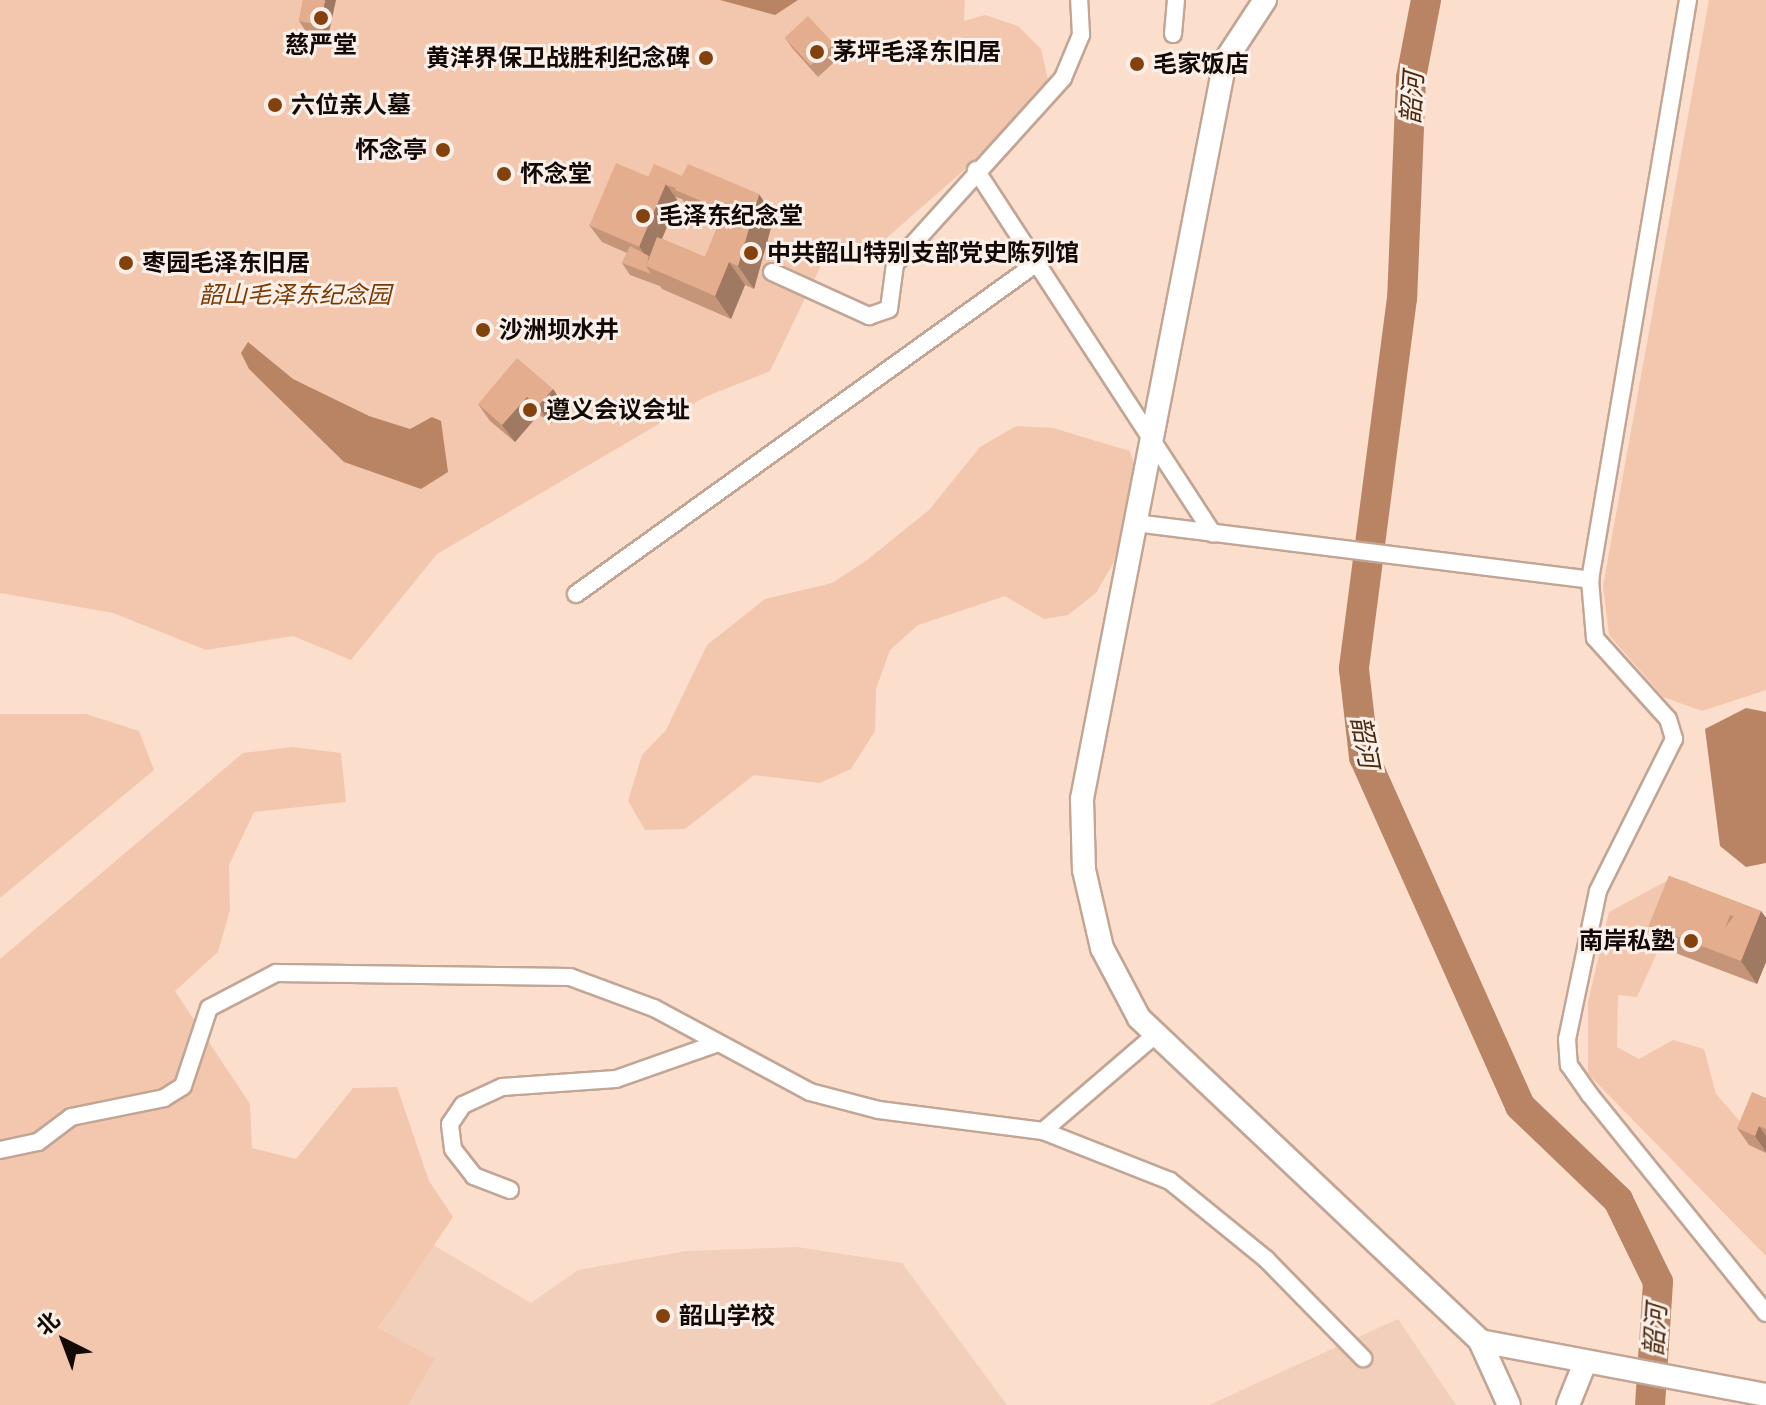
<!DOCTYPE html>
<meta charset="utf-8">
<style>
body{margin:0}
#map{position:relative;width:1766px;height:1405px;overflow:hidden;background:#fcdecd;font-family:"PT Serif","Noto Sans SC",serif}
div>[style]{position:absolute}
[style*='--x']{left:calc(var(--x)*1px);top:calc(var(--y)*1px);width:calc(var(--w)*1px);rotate:calc(var(--a)*1deg)}
.built>*{inset:0;background:#f2cfba}
.green>*{inset:0;background:#f2c7ad}
.water>*{inset:0;background:#b88464}
.river>*{height:30px;margin:-15px;padding:0 15px;transform-origin:15px;border-radius:15px;background:#b88464}
.roads{filter:drop-shadow(2px 0 #c1a595) drop-shadow(-2px 0 #c1a595) drop-shadow(0 2px #c1a595) drop-shadow(0 -2px #c1a595)}
.minor>*{height:16px;margin:-8px;padding:0 8px;transform-origin:8px;border-radius:8px;background:#fff}
.major>*{height:22px;margin:-11px;padding:0 11px;transform-origin:11px;border-radius:11px;background:#fff}
.wall>*{inset:0;background:#c49579}
.shaded-wall>*{inset:0;background:#a07963}
.building>*{inset:0;background:#e4ad8d;transform-origin:0 0}
.dots>*{width:22px;height:22px;translate:-50% -50%;box-sizing:border-box;border:4px solid #fbf0e9;border-radius:50%}
span{translate:-50% -50%;white-space:nowrap;text-align:center;line-height:1.15;-webkit-text-stroke:6px #fbf0e9;paint-order:stroke}
.poi-label{font-size:24px;color:#130a05;font-weight:700}
.left{translate:0 -50%;text-align:left}
.right{translate:-100% -50%;text-align:right}
.park-label{font-size:24px;color:#7b3a02;font-style:italic}
.water-label{font-size:26px;color:#4d2910;font-style:italic}
.north{position:absolute;left:24px;top:1301px;width:80px;height:80px;-webkit-text-stroke:6px #fbf0e9;paint-order:stroke;rotate:318deg;font-size:22px;font-weight:700;line-height:32px;text-align:center;color:#130a05}
.north::after{content:'';display:block;margin:auto;width:28px;height:36px;background:#130a05;clip-path:polygon(50% 0,100% 100%,50% 72%,0 100%)}
</style>
<div id="map">
<div class="built">
<i style="clip-path:polygon(432px 1244px,531px 1303px,578px 1270px,686px 1251px,797px 1247px,902px 1263px,1007px 1405px,408px 1405px,435px 1359px,378px 1329px)"></i>
<i style="clip-path:polygon(1398px 1319px,1456px 1405px,1209px 1405px)"></i>
</div>
<div class="green">
<i style="clip-path:polygon(0 0,965px 0,964px 21px,985px 15px,1018px 26px,1041px 49px,1048px 80px,987px 150px,874px 249px,826px 255px,770px 371px,705px 397px,437px 554px,351px 660px,293px 636px,206px 650px,113px 613px,0 593px)"></i>
<i style="clip-path:polygon(1709px 0,1766px 0,1766px 690px,1702px 711px,1663px 697px,1609px 635px,1603px 586px)"></i>
<i style="clip-path:polygon(1016px 426px,1053px 428px,1130px 451px,1135px 467px,1114px 562px,1096px 593px,1068px 615px,1044px 619px,1005px 596px,918px 625px,890px 650px,876px 689px,875px 731px,851px 769px,820px 783px,754px 775px,685px 829px,645px 830px,628px 801px,642px 755px,666px 730px,707px 645px,765px 599px,832px 583px,867px 560px,929px 510px,980px 447px)"></i>
<i style="clip-path:polygon(0 714px,86px 714px,139px 731px,154px 770px,0 898px)"></i>
<i style="clip-path:polygon(292px 747px,341px 753px,346px 802px,254px 812px,229px 865px,230px 910px,218px 952px,175px 991px,250px 1104px,252px 1148px,296px 1159px,353px 1088px,397px 1087px,429px 1181px,453px 1217px,378px 1328px,435px 1359px,408px 1405px,0 1405px,0 959px,243px 753px)"></i>
<i style="clip-path:polygon(1672px 878px,1689px 882px,1637px 997px,1618px 995px,1617px 1047px,1639px 1059px,1673px 1040px,1704px 1049px,1716px 1094px,1766px 1151px,1766px 1256px,1588px 1074px,1588px 1002px,1609px 912px)"></i>
</div>
<div class="water">
<i style="clip-path:polygon(720px 0,798px 0,775px 15px)"></i>
<i style="clip-path:polygon(248px 342px,293px 379px,369px 416px,410px 429px,432px 417px,441px 421px,448px 472px,421px 489px,344px 462px,249px 369px,241px 353px)"></i>
<i style="clip-path:polygon(1746px 708px,1766px 712px,1766px 863px,1746px 867px,1720px 846px,1705px 729px)"></i>
</div>
<div class="river">
<i style="--x:1426;--y:0;--w:79;--a:100.9"></i>
<i style="--x:1411;--y:78;--w:220;--a:92.3"></i>
<i style="--x:1402;--y:298;--w:374;--a:97.4"></i>
<i style="--x:1354;--y:669;--w:89;--a:83.5"></i>
<i style="--x:1364;--y:757;--w:382;--a:65.9"></i>
<i style="--x:1520;--y:1106;--w:136;--a:43.8"></i>
<i style="--x:1618;--y:1200;--w:91;--a:64"></i>
<i style="--x:1658;--y:1282;--w:123;--a:93.7"></i>
</div>
<div class="roads">
<div class="minor">
<i style="--x:1688;--y:0;--w:588;--a:99.59"></i>
<i style="--x:1590;--y:580;--w:58;--a:85.1"></i>
<i style="--x:1595;--y:638;--w:109;--a:48"></i>
<i style="--x:1668;--y:719;--w:21;--a:73"></i>
<i style="--x:1674;--y:739;--w:170;--a:116.6"></i>
<i style="--x:1598;--y:891;--w:151;--a:101.8"></i>
<i style="--x:1567;--y:1039;--w:26;--a:86"></i>
<i style="--x:1569;--y:1065;--w:37;--a:55"></i>
<i style="--x:1590;--y:1095;--w:280;--a:51.1"></i>
<i style="--x:1173;--y:34;--w:34;--a:-85"></i>
<i style="--x:976;--y:170;--w:434;--a:56.9"></i>
<i style="--x:772;--y:272;--w:107;--a:24.4"></i>
<i style="--x:869;--y:316;--w:21;--a:-19"></i>
<i style="--x:889;--y:309;--w:45;--a:-82.4"></i>
<i style="--x:895;--y:264;--w:251;--a:-47.9"></i>
<i style="--x:1063;--y:78;--w:47;--a:-67.3"></i>
<i style="--x:1081;--y:35;--w:35;--a:-93"></i>
<i style="--x:1135;--y:523;--w:459;--a:7.1"></i>
<i style="--x:576;--y:594;--w:568;--a:-35.68"></i>
<i style="--x:1043;--y:1131;--w:136;--a:21.5"></i>
<i style="--x:1170;--y:1181;--w:124;--a:39.1"></i>
<i style="--x:1266;--y:1259;--w:139;--a:45.6"></i>
<i style="--x:0;--y:1150;--w:39;--a:-12"></i>
<i style="--x:38;--y:1142;--w:41;--a:-37.1"></i>
<i style="--x:71;--y:1117;--w:95;--a:-11.5"></i>
<i style="--x:164;--y:1098;--w:22;--a:-32"></i>
<i style="--x:183;--y:1086;--w:82;--a:-71.6"></i>
<i style="--x:209;--y:1008;--w:76;--a:-27.6"></i>
<i style="--x:276;--y:973;--w:294;--a:0.8"></i>
<i style="--x:570;--y:977;--w:90;--a:20.3"></i>
<i style="--x:654;--y:1008;--w:177;--a:28.3"></i>
<i style="--x:810;--y:1092;--w:71;--a:14.6"></i>
<i style="--x:879;--y:1110;--w:165;--a:7.3"></i>
<i style="--x:1043;--y:1131;--w:149;--a:-40.6"></i>
<i style="--x:510;--y:1190;--w:39;--a:-159"></i>
<i style="--x:474;--y:1176;--w:34;--a:-128"></i>
<i style="--x:453;--y:1149;--w:25;--a:-97"></i>
<i style="--x:450;--y:1124;--w:23;--a:-56"></i>
<i style="--x:463;--y:1105;--w:43;--a:-24.8"></i>
<i style="--x:502;--y:1087;--w:114;--a:-4"></i>
<i style="--x:616;--y:1079;--w:108;--a:-19.4"></i>
</div>
<div class="major">
<i style="--x:1265;--y:0;--w:73;--a:123.3"></i>
<i style="--x:1225;--y:61;--w:752;--a:100.97"></i>
<i style="--x:1082;--y:799;--w:71;--a:88.4"></i>
<i style="--x:1084;--y:870;--w:80;--a:77"></i>
<i style="--x:1102;--y:948;--w:79;--a:62.1"></i>
<i style="--x:1139;--y:1018;--w:470;--a:43.4"></i>
<i style="--x:1480;--y:1341;--w:291;--a:10.7"></i>
<i style="--x:1480;--y:1341;--w:70;--a:65.6"></i>
<i style="--x:1568;--y:1405;--w:43;--a:-68.2"></i>
</div>
</div>
<div class="wall">
<i style="clip-path:polygon(303px 0,328px 37px,307px 33px,299px 21px)"></i>
<i style="clip-path:polygon(785px 38px,834px 44px,842px 55px,818px 77px,793px 49px)"></i>
<i style="clip-path:polygon(evenodd,648px 177px,774px 217px,754px 289px,745px 285px,731px 319px,662px 289px,660px 286px,630px 275px,622px 263px,627px 253px,602px 242px,589px 225px,648px 177px,675px 197px,682px 199px,691px 213px,719px 224px,705px 257px,662px 239px,678px 201px,675px 197px)"></i>
<i style="clip-path:polygon(553px 389px,565px 407px,550px 424px,539px 414px,515px 442px,490px 421px,478px 404px)"></i>
<i style="clip-path:polygon(1669px 876px,1761px 911px,1766px 918px,1766px 962px,1757px 984px,1665px 949px,1649px 926px)"></i>
<i style="clip-path:polygon(1766px 1098px,1766px 1153px,1749px 1145px,1737px 1128px)"></i>
</div>
<div class="shaded-wall">
<i style="clip-path:polygon(325px 0,336px 0,328px 37px,320px 25px)"></i>
<i style="clip-path:polygon(666px 184px,678px 201px,651px 264px,639px 246px)"></i>
<i style="clip-path:polygon(759px 194px,774px 217px,754px 289px,738px 266px)"></i>
<i style="clip-path:polygon(729px 262px,745px 285px,731px 319px,715px 296px)"></i>
<i style="clip-path:polygon(553px 389px,565px 407px,550px 424px,538px 406px)"></i>
<i style="clip-path:polygon(527px 397px,539px 414px,515px 442px,502px 425px)"></i>
<i style="clip-path:polygon(1761px 911px,1766px 918px,1766px 962px,1757px 984px,1741px 961px)"></i>
<i style="clip-path:polygon(1759px 1126px,1766px 1136px,1766px 1152px,1755px 1136px)"></i>
</div>
<div class="building">
<i style="clip-path:polygon(303px 0,325px 0,320px 25px,299px 21px)"></i>
<i style="left:808px;top:16px;width:38px;height:32px;rotate:47deg"></i>
<i style="left:616px;top:163px;width:54px;height:68px;rotate:23deg"></i>
<i style="clip-path:polygon(654px 164px,682px 176px,676px 188px,666px 185px,666px 184px,648px 177px)"></i>
<i style="clip-path:polygon(688px 164px,759px 194px,738px 266px,729px 262px,715px 296px,646px 266px,657px 237px,705px 257px,725px 211px,675px 190px)"></i>
<i style="clip-path:polygon(630px 246px,649px 256px,646px 266px,651px 274px,622px 263px)"></i>
<i style="clip-path:polygon(517px 358px,553px 389px,538px 406px,527px 397px,502px 425px,478px 404px)"></i>
<i style="clip-path:polygon(evenodd,1669px 876px,1761px 911px,1741px 961px,1649px 926px,1669px 876px,1730px 915px,1734px 916px,1725px 928px,1730px 915px)"></i>
<i style="clip-path:polygon(1752px 1092px,1766px 1098px,1766px 1129px,1759px 1126px,1755px 1136px,1737px 1128px)"></i>
</div>
<div class="dots">
<i style="left:321px;top:18px;background:#83410e"></i>
<i style="left:817px;top:52px;background:#83410e"></i>
<i style="left:706px;top:58px;background:#83410e"></i>
<i style="left:1137px;top:64px;background:#83410e"></i>
<i style="left:275px;top:105px;background:#83410e"></i>
<i style="left:443px;top:150px;background:#83410e"></i>
<i style="left:504px;top:174px;background:#83410e"></i>
<i style="left:643px;top:216px;background:#83410e"></i>
<i style="left:751px;top:253px;background:#83410e"></i>
<i style="left:126px;top:263px;background:#83410e"></i>
<i style="left:483px;top:330px;background:#83410e"></i>
<i style="left:530px;top:410px;background:#83410e"></i>
<i style="left:1691px;top:941px;background:#83410e"></i>
<i style="left:663px;top:1316px;background:#83410e"></i>
</div>
<div class="poi-label">
<span style="left:321px;top:45px">慈严堂</span>
<span class="left" style="left:833px;top:52px">茅坪毛泽东旧居</span>
<span class="right" style="left:690px;top:58px">黄洋界保卫战胜利纪念碑</span>
<span class="left" style="left:1153px;top:64px">毛家饭店</span>
<span class="left" style="left:291px;top:105px">六位亲人墓</span>
<span class="right" style="left:427px;top:150px">怀念亭</span>
<span class="left" style="left:520px;top:174px">怀念堂</span>
<span class="left" style="left:659px;top:216px">毛泽东纪念堂</span>
<span class="left" style="left:767px;top:253px">中共韶山特别支部党史陈列馆</span>
<span class="left" style="left:142px;top:263px">枣园毛泽东旧居</span>
<span class="left" style="left:499px;top:330px">沙洲坝水井</span>
<span class="left" style="left:546px;top:410px">遵义会议会址</span>
<span class="right" style="left:1675px;top:941px">南岸私塾</span>
<span class="left" style="left:679px;top:1316px">韶山学校</span>
</div>
<div class="park-label">
<span style="left:295px;top:295px">韶山毛泽东纪念园</span>
</div>
<div class="water-label">
<span style="left:1412px;top:98px;rotate:-86deg">韶河</span>
<span style="left:1365px;top:742px;rotate:79deg">韶河</span>
<span style="left:1655px;top:1330px;rotate:-86deg">韶河</span>
</div>
<div class="north">北</div>
</div>
